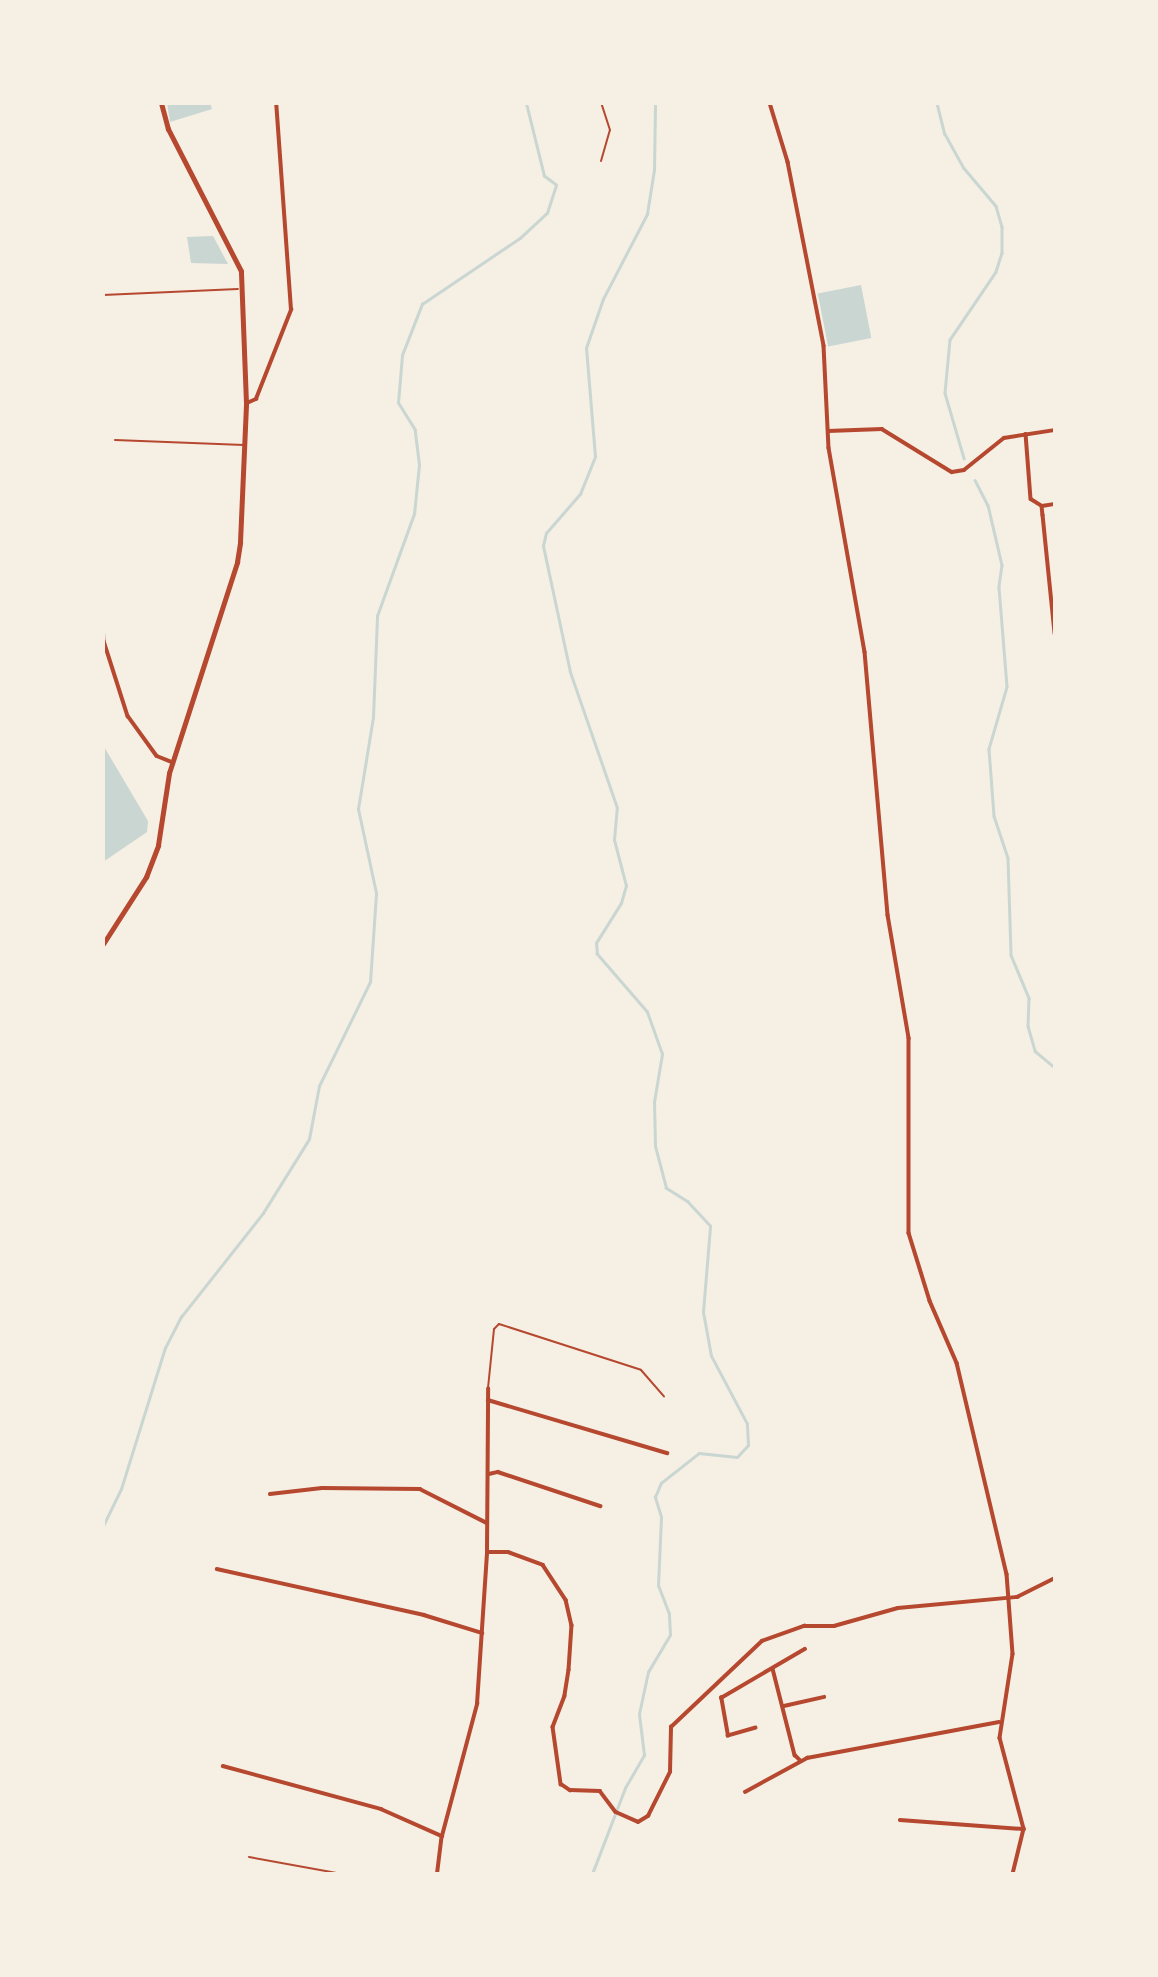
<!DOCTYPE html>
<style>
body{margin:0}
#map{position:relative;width:1158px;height:1977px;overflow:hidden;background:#f6efe4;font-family:Figtree,sans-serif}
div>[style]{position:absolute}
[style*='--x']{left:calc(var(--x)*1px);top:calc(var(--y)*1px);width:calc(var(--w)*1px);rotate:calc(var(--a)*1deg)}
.water>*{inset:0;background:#c9d6d2;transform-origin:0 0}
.stream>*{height:2.5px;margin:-1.25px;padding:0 1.25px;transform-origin:1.25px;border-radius:1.25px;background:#c9d6d2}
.path>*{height:2px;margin:-1px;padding:0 1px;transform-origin:1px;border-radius:1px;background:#b5482f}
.service>*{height:2px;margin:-1px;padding:0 1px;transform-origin:1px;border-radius:1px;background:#b5482f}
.minor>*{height:3.5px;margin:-1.75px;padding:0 1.75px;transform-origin:1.75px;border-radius:1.75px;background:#b5482f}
.secondary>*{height:5px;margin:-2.5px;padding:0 2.5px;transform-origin:2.5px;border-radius:2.5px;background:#b5482f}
span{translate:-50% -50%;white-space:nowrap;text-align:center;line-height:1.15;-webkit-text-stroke:5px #f6efe4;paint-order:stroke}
.frame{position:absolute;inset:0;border:105px solid #f6efe4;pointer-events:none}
</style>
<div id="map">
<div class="water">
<i style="clip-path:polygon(167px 103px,210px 103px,212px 109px,170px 122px)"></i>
<i style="clip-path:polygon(213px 236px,228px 264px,191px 263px,187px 237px)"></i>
<i style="left:861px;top:285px;width:54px;height:44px;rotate:79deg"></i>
<i style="clip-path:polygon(103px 745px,148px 821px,147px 832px,103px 862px)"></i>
</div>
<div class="stream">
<i style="--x:937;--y:103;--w:32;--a:76"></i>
<i style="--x:945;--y:134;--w:39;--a:61"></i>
<i style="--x:964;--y:168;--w:50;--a:49.9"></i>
<i style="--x:996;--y:206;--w:22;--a:74"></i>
<i style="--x:1002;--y:227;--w:26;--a:90"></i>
<i style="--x:1002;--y:253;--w:20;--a:108"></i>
<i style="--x:996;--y:272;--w:82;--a:124.1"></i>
<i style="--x:950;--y:340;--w:53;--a:95.4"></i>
<i style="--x:945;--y:393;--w:68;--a:73.7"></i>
<i style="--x:975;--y:480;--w:28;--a:63"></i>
<i style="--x:988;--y:505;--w:62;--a:76.9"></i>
<i style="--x:1002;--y:565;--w:22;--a:98"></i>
<i style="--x:999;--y:587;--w:100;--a:85.4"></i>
<i style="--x:1007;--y:687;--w:65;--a:106.2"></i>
<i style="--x:989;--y:749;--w:67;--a:85.7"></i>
<i style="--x:994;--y:816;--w:44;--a:71.6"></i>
<i style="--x:1008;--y:858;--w:97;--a:88.2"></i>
<i style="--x:1011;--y:955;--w:47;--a:67.3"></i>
<i style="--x:1029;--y:998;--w:28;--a:92"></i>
<i style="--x:1028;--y:1026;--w:26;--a:74"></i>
<i style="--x:1035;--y:1051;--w:26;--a:40"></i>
<i style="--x:103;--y:1526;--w:41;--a:-64.1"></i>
<i style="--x:121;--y:1489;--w:148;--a:-72.7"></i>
<i style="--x:165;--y:1348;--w:35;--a:-63"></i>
<i style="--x:181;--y:1317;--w:132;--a:-51.7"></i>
<i style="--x:263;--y:1213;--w:87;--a:-58.1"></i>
<i style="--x:309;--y:1139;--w:54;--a:-79.3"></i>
<i style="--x:319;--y:1086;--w:116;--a:-63.9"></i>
<i style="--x:370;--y:982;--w:89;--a:-86.1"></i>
<i style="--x:376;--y:893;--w:86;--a:-102.1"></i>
<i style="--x:358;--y:809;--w:93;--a:-80.7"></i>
<i style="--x:373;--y:717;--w:101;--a:-87.7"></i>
<i style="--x:377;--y:616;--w:109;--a:-70.1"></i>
<i style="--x:414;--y:514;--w:49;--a:-84.2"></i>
<i style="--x:419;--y:465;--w:35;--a:-97"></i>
<i style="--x:415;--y:430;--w:32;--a:-122"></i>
<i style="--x:398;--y:403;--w:48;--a:-85.2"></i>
<i style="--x:402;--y:355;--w:55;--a:-68.6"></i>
<i style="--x:422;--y:304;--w:118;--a:-34"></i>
<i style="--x:520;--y:238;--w:37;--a:-43"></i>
<i style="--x:547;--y:213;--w:29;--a:-72"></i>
<i style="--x:556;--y:185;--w:15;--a:-143"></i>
<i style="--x:544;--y:176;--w:75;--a:-103.9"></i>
<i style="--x:592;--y:1874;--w:92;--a:-69"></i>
<i style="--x:625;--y:1788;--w:38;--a:-60"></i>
<i style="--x:644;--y:1755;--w:41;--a:-97"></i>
<i style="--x:639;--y:1714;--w:43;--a:-77.9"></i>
<i style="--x:648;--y:1672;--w:43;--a:-59.3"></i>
<i style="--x:670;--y:1635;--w:21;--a:-93"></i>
<i style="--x:669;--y:1614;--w:30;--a:-111"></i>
<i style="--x:658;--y:1586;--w:69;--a:-87.5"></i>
<i style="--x:661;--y:1517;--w:21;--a:-107"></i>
<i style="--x:655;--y:1497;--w:15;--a:-67"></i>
<i style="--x:661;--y:1483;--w:48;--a:-38.3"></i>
<i style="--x:699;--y:1453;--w:38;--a:6"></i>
<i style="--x:737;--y:1457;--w:16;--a:-47"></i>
<i style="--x:748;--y:1445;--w:21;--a:-93"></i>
<i style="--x:747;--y:1424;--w:77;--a:-117.9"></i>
<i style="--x:711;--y:1356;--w:45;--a:-100.3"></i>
<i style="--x:703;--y:1312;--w:86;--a:-85.3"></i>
<i style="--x:710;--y:1226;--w:33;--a:-133"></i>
<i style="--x:688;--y:1202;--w:26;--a:-148"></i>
<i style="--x:666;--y:1188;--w:43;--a:-104.7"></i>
<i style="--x:655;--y:1146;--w:44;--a:-91.3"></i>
<i style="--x:654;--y:1102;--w:49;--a:-80.5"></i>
<i style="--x:662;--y:1054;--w:45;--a:-109.7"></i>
<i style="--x:647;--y:1012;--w:77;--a:-130.8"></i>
<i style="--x:597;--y:954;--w:11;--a:-95"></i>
<i style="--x:596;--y:943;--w:47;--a:-58"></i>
<i style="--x:621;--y:903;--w:18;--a:-74"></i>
<i style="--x:626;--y:886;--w:48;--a:-104.6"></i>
<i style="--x:614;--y:840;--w:32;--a:-85"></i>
<i style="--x:617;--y:808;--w:144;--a:-109.1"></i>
<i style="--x:570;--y:672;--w:129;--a:-102.1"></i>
<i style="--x:543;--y:546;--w:13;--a:-77"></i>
<i style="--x:546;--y:533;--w:52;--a:-48.9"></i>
<i style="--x:580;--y:494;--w:40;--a:-68"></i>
<i style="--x:595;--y:457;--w:109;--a:-94.7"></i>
<i style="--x:586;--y:348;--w:52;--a:-70.9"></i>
<i style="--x:603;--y:299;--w:96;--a:-62.6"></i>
<i style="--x:647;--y:214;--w:45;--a:-81"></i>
<i style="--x:654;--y:170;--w:67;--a:-89.1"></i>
</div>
<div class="path">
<i style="--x:601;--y:161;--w:32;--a:-74"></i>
<i style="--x:610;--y:130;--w:28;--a:-108"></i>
</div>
<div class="service">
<i style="--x:103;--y:295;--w:135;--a:-2.5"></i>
<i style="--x:115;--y:440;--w:129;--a:2.2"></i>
<i style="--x:488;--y:1388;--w:59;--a:-84.2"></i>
<i style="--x:494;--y:1329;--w:7;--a:-45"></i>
<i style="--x:499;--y:1324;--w:149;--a:17.9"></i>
<i style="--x:641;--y:1370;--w:35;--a:49"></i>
<i style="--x:249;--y:1857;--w:96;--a:10.3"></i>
</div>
<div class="minor">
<i style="--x:770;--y:103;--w:62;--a:73"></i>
<i style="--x:788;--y:162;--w:187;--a:78.9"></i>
<i style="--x:824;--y:346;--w:102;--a:87.2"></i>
<i style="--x:829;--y:448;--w:207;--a:80"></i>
<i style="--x:865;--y:652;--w:264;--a:85"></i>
<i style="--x:888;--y:915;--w:125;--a:80.3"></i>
<i style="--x:909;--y:1038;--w:195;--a:90"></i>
<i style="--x:909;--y:1233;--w:71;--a:72.8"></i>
<i style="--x:930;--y:1301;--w:68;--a:66.5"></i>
<i style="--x:957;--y:1363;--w:217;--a:76.7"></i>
<i style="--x:1007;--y:1574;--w:80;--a:85.7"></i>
<i style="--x:1013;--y:1654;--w:85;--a:98.8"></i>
<i style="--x:1000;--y:1738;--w:94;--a:75.2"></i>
<i style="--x:1024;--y:1829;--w:46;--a:103.7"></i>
<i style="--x:247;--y:403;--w:10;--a:-24"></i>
<i style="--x:256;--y:399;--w:96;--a:-68.5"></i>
<i style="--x:291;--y:310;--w:208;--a:-94.1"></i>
<i style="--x:828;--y:431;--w:54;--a:-2.1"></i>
<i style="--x:882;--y:429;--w:82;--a:31.6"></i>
<i style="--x:952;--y:472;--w:12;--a:-9"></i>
<i style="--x:964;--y:470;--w:51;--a:-38.7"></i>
<i style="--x:1004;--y:438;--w:52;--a:-8.9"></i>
<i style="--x:1026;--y:434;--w:65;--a:85.6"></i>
<i style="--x:1031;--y:499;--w:13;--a:32"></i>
<i style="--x:1042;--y:506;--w:9;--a:84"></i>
<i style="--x:1043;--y:515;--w:119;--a:84.2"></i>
<i style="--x:1042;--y:506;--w:13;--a:-9"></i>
<i style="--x:103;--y:623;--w:18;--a:87"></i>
<i style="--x:104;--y:641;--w:79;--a:72.3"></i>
<i style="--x:128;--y:716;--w:49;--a:54.1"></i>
<i style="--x:157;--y:756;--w:16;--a:22"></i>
<i style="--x:488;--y:1400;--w:187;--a:16.5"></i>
<i style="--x:489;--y:1474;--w:9;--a:-13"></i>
<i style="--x:498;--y:1472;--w:108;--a:18.4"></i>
<i style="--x:270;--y:1494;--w:52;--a:-6.6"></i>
<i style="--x:322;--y:1488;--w:98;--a:0.6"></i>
<i style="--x:420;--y:1489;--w:75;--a:26.9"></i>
<i style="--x:487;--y:1552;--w:21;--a:0"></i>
<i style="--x:508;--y:1552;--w:37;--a:20"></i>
<i style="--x:543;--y:1565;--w:42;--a:56.7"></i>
<i style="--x:566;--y:1600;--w:26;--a:77"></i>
<i style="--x:572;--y:1625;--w:45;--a:93.8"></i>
<i style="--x:569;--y:1670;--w:26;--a:99"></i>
<i style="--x:565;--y:1696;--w:33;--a:111"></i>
<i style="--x:553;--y:1727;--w:58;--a:82"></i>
<i style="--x:561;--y:1784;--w:11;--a:34"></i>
<i style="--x:570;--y:1790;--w:30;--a:2"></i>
<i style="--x:600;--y:1791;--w:26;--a:53"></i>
<i style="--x:616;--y:1812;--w:24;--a:24"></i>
<i style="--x:638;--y:1822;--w:12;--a:-31"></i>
<i style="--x:648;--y:1816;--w:49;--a:-63.4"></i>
<i style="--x:670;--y:1772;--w:45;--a:-88.7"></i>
<i style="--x:671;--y:1727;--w:125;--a:-43.4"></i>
<i style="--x:762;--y:1641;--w:45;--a:-19.7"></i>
<i style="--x:804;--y:1626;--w:30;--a:0"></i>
<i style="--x:834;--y:1626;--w:66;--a:-15.7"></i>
<i style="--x:898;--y:1608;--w:120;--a:-5.3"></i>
<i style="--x:1017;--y:1597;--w:42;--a:-26.6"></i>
<i style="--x:217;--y:1569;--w:212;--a:12.5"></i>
<i style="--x:424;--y:1615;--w:61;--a:17.2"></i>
<i style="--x:773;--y:1669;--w:89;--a:75.7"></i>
<i style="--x:795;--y:1755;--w:8;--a:45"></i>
<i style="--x:784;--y:1706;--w:41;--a:-12.7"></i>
<i style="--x:756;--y:1728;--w:29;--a:164"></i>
<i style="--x:728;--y:1736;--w:39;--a:-100"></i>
<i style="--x:721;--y:1698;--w:97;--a:-30.3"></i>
<i style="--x:223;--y:1766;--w:164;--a:15.2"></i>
<i style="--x:381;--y:1809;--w:67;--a:23.9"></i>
<i style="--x:745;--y:1792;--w:71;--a:-28.7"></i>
<i style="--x:807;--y:1758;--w:195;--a:-10.6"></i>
<i style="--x:900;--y:1820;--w:124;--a:4.2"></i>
<i style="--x:437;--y:1874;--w:38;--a:-83"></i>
<i style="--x:442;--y:1836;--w:137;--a:-75.1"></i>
<i style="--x:477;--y:1704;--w:152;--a:-86.2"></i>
<i style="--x:487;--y:1552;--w:163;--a:-89.6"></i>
</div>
<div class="secondary">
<i style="--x:103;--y:944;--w:80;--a:-57.3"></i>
<i style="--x:146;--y:877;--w:34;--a:-69"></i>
<i style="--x:158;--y:845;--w:73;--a:-81.3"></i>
<i style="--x:169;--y:773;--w:222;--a:-72.1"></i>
<i style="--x:237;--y:562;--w:20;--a:-81"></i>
<i style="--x:240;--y:542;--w:139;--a:-87.5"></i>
<i style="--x:246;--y:403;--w:132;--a:-92.2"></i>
<i style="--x:241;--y:271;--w:160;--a:-117.2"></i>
<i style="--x:168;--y:129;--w:27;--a:-105"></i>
</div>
<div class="frame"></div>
</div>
